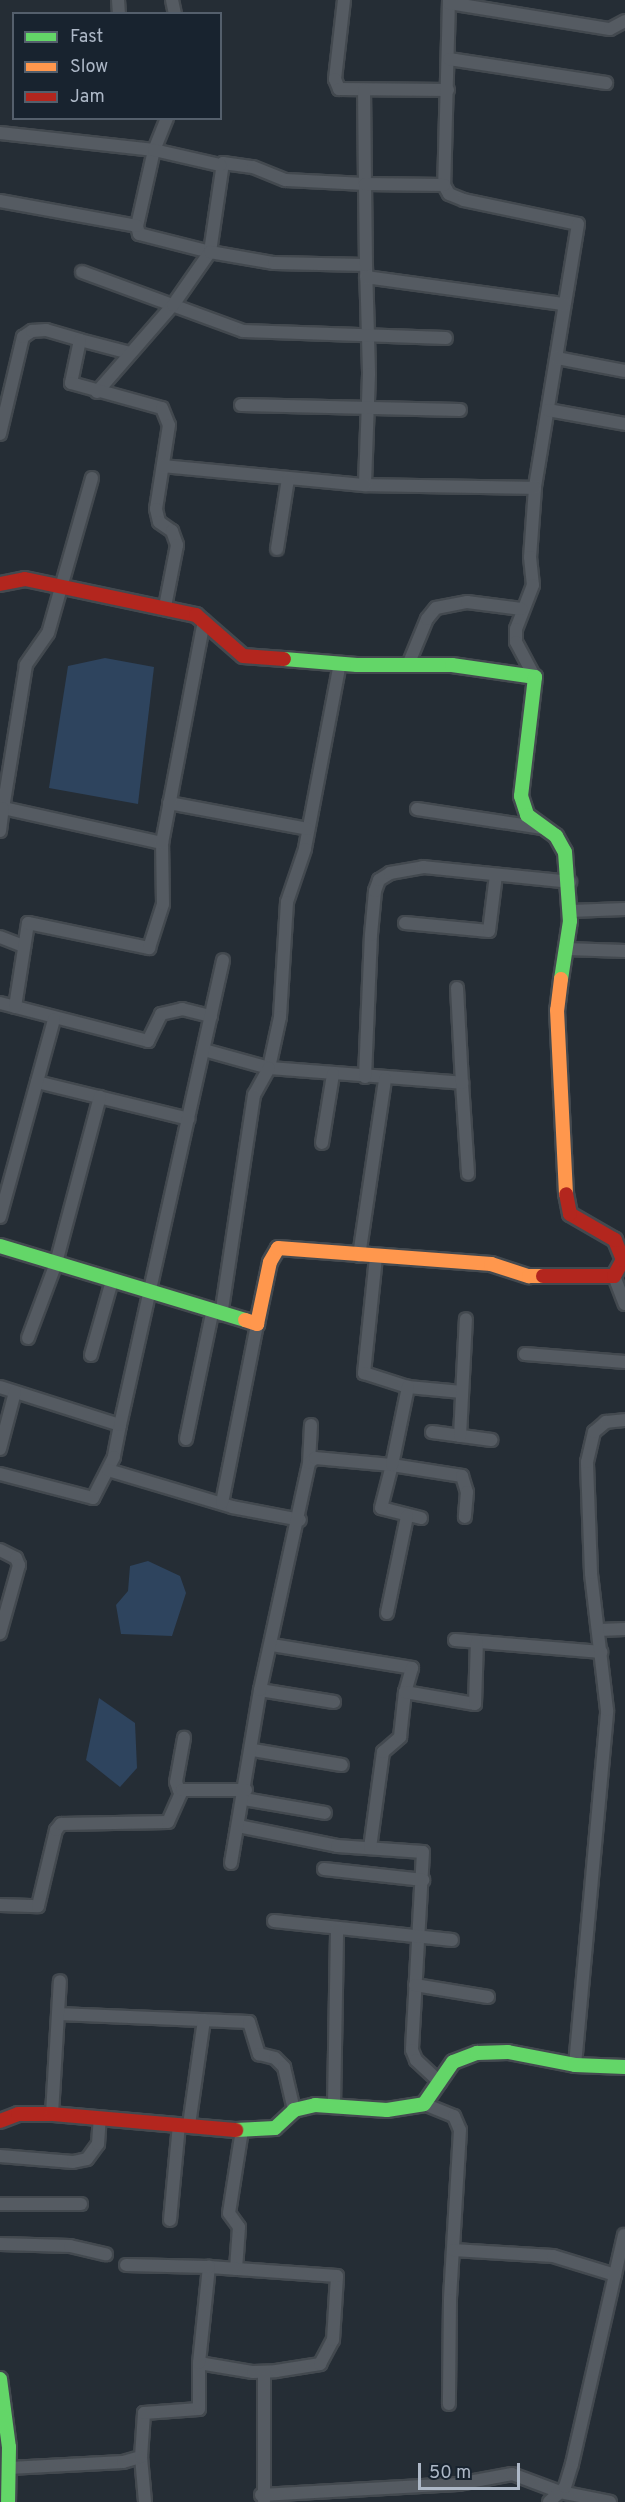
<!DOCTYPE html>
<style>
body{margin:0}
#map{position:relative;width:625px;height:2502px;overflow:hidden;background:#252d35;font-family:Overpass,sans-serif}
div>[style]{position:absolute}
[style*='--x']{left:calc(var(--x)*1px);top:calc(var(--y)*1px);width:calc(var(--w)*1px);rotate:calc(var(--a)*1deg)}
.water>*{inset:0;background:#2e445e}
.roads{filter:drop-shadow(2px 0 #43494f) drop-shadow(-2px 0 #43494f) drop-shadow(0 2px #43494f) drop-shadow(0 -2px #43494f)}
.street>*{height:12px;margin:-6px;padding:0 6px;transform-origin:6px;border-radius:6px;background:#555b62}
.fast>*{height:14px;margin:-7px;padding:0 7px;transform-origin:7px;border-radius:7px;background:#63d668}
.slow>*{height:14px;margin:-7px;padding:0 7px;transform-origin:7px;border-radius:7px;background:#ff974d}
.jam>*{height:14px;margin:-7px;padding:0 7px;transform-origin:7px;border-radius:7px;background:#b3261e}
span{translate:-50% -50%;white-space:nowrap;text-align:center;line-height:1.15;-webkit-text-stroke:4.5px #18232f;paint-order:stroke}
.legend{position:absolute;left:12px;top:12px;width:210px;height:108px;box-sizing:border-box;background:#18232f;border:2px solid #545f6c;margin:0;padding:8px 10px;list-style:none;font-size:18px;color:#adb8c7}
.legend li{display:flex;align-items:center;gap:12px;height:30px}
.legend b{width:30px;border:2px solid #545f6c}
.scale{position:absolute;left:418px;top:2463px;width:102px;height:27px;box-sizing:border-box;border:3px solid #adb8c7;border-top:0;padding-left:8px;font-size:18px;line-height:21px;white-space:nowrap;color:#adb8c7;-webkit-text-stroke:4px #18232f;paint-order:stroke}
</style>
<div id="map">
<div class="water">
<i style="clip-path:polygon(105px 658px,154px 667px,138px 804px,49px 788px,68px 666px)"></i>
<i style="clip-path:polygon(148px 1561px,180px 1576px,186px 1593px,172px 1636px,121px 1634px,116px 1605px,128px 1591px,130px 1566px)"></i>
<i style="clip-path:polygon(99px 1698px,135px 1723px,137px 1768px,120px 1787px,86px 1760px)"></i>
</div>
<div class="roads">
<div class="street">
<i style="--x:118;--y:0;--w:14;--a:86"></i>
<i style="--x:172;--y:0;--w:14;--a:78"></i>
<i style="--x:344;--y:0;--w:80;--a:96.5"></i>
<i style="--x:335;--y:79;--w:11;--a:68"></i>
<i style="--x:339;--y:89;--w:109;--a:0.5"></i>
<i style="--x:449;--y:0;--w:185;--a:91.5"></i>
<i style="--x:444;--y:185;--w:10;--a:61"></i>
<i style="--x:449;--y:194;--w:16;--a:22"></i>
<i style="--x:464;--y:200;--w:116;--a:11.9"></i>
<i style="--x:578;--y:224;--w:267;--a:99.3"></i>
<i style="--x:535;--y:488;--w:69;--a:94.1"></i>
<i style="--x:530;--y:557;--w:28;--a:84"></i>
<i style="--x:533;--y:585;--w:47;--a:111.1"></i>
<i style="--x:516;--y:629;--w:13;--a:90"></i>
<i style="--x:516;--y:642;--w:40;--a:62"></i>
<i style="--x:449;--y:3;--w:163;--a:9.2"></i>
<i style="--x:610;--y:29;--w:17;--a:-28"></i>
<i style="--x:449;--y:59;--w:159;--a:8.7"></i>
<i style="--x:167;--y:118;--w:35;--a:112"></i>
<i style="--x:154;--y:150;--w:78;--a:102.6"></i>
<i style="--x:137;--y:226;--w:8;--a:76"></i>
<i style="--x:139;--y:234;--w:73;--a:14.2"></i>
<i style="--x:210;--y:252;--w:90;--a:-81.7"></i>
<i style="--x:223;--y:163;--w:30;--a:8"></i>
<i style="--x:253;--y:167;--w:35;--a:22"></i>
<i style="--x:286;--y:180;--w:79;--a:2.9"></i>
<i style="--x:365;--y:184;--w:94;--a:-90.6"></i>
<i style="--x:0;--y:133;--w:155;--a:6.3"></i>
<i style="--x:154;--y:150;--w:68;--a:12.8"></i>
<i style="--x:0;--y:201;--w:139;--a:10.3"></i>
<i style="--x:366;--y:265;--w:109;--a:88.4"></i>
<i style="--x:369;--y:374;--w:111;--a:92.1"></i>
<i style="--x:365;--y:485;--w:170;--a:1"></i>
<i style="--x:82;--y:272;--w:171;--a:20.1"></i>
<i style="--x:243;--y:331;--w:203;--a:2"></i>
<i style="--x:366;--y:277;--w:200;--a:7.8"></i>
<i style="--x:80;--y:340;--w:52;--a:14.6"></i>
<i style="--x:557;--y:358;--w:69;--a:10.8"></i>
<i style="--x:97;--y:392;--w:116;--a:-48.9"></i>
<i style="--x:173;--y:305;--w:65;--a:-55.1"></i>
<i style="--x:210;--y:252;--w:65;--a:9.8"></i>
<i style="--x:274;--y:263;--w:92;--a:1.2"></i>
<i style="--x:366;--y:265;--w:81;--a:-90.7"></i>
<i style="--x:365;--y:184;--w:79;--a:0.7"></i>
<i style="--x:241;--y:405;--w:219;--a:1.3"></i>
<i style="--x:548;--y:410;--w:78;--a:10.3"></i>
<i style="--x:0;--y:434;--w:100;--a:-76.7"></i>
<i style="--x:23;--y:337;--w:11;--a:-34"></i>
<i style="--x:32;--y:331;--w:14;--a:-4"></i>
<i style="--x:46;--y:330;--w:35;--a:16"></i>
<i style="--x:80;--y:340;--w:44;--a:101.8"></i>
<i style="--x:71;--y:383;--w:94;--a:15.4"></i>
<i style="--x:162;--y:408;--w:18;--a:68"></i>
<i style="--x:169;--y:425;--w:85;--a:98.8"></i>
<i style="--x:156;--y:509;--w:13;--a:77"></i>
<i style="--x:159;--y:522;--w:16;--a:35"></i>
<i style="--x:172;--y:531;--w:15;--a:70"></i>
<i style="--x:177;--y:545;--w:63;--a:101"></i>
<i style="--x:163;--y:466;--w:203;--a:5.4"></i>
<i style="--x:92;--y:478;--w:161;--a:105.8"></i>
<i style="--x:48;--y:633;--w:39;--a:125"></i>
<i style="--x:26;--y:665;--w:145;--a:99.1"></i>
<i style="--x:3;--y:808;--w:163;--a:12.4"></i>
<i style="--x:277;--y:549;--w:71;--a:-81.1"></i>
<i style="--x:340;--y:663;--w:189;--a:100.7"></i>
<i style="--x:305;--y:849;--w:56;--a:108.8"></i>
<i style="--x:287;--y:902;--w:115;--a:93.5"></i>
<i style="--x:280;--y:1017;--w:52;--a:102.2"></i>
<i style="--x:269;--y:1068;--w:194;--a:4.4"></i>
<i style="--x:462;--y:1083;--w:91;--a:86.2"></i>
<i style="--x:408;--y:665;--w:50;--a:-67.6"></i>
<i style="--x:427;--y:619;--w:14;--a:-51"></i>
<i style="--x:436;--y:608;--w:32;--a:-11"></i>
<i style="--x:467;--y:602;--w:55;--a:7.3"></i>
<i style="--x:169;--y:803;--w:141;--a:10.6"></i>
<i style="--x:417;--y:809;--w:127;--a:8.6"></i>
<i style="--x:0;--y:831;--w:23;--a:-83"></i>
<i style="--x:570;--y:911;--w:55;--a:-2.1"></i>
<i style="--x:405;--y:923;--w:84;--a:5.4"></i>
<i style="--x:489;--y:931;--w:56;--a:-82.9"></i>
<i style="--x:0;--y:937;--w:26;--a:21"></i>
<i style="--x:566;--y:949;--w:59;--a:1.9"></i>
<i style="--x:457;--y:988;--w:95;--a:87"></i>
<i style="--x:0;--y:1003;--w:153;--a:14.4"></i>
<i style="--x:148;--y:1041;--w:30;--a:-64"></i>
<i style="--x:161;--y:1014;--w:22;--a:-13"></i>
<i style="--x:182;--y:1009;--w:30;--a:14"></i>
<i style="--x:15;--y:1007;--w:85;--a:-81.2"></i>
<i style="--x:28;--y:923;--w:124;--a:11.7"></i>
<i style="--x:149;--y:948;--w:46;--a:-72.3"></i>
<i style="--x:163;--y:904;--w:61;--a:-90.9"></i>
<i style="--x:162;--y:843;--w:226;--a:-79.3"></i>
<i style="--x:204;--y:1050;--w:67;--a:15.5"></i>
<i style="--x:269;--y:1068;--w:31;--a:119"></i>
<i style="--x:254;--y:1095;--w:222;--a:98.5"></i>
<i style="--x:365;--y:1077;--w:142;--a:-87.6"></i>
<i style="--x:371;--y:935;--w:44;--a:-84.8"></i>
<i style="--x:375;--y:891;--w:12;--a:-70"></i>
<i style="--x:379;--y:880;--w:13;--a:-32"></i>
<i style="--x:390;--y:873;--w:34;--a:-10"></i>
<i style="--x:423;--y:867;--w:148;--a:5.8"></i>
<i style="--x:37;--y:1082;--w:156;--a:13.7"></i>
<i style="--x:322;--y:1143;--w:70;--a:-80.9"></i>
<i style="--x:0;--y:1217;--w:205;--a:-74.7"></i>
<i style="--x:359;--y:1256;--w:179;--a:-81.6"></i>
<i style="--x:376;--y:1257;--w:117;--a:95.9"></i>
<i style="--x:364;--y:1373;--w:46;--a:17.7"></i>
<i style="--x:408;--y:1387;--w:54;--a:5.3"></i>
<i style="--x:614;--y:1276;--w:30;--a:69"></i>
<i style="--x:28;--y:1338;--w:80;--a:-69.5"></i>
<i style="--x:56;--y:1263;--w:172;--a:-75.2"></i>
<i style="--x:525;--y:1354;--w:100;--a:4.6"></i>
<i style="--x:91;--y:1355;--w:77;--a:-74.2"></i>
<i style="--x:0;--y:1387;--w:126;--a:17.6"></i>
<i style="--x:120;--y:1425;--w:33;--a:101"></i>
<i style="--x:114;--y:1457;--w:46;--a:117.1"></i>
<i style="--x:93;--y:1498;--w:96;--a:-165.5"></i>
<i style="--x:120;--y:1425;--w:476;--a:-77.5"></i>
<i style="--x:432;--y:1432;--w:60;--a:7.7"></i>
<i style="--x:460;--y:1436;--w:117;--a:-87.1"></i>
<i style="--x:186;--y:1439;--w:129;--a:-78.3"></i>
<i style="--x:0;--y:1449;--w:59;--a:-75.3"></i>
<i style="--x:309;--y:1463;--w:38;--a:-87"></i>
<i style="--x:108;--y:1470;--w:129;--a:16.6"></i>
<i style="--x:232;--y:1507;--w:69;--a:10.8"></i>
<i style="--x:222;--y:1503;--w:182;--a:-78.9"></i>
<i style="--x:421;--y:1518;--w:41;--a:-166"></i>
<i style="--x:381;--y:1508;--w:44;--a:-75.7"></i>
<i style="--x:392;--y:1465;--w:71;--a:8.9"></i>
<i style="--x:462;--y:1476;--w:17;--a:73"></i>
<i style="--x:467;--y:1492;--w:25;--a:95"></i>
<i style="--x:0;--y:1550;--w:18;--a:27"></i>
<i style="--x:16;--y:1558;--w:8;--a:67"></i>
<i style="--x:19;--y:1565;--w:71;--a:105.6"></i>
<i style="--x:387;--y:1613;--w:99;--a:-78.3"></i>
<i style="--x:599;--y:1630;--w:26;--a:-2"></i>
<i style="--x:455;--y:1640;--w:147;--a:4.7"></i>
<i style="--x:272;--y:1645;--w:142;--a:9.3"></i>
<i style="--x:412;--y:1668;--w:25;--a:106"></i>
<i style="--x:260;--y:1690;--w:75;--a:9.2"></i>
<i style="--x:253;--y:1750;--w:90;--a:9.6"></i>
<i style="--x:179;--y:1791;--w:9;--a:-108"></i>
<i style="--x:176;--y:1782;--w:45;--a:-79.7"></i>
<i style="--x:244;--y:1799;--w:82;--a:9.8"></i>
<i style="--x:238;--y:1826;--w:101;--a:11.4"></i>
<i style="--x:337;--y:1846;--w:86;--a:4"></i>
<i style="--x:423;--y:1852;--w:198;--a:93.2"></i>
<i style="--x:412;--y:2050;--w:11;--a:68"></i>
<i style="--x:416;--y:2060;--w:33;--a:43"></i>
<i style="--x:370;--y:1848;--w:97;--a:-82.3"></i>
<i style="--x:383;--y:1752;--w:23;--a:-41"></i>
<i style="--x:400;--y:1737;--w:45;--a:-83.7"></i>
<i style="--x:405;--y:1692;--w:71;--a:9.7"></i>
<i style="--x:475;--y:1704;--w:62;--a:-88.2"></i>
<i style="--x:231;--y:1863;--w:175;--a:-80.5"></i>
<i style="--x:260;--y:1690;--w:232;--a:-77.8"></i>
<i style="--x:309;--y:1463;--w:8;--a:-40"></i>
<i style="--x:315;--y:1458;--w:77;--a:5.2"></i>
<i style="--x:392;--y:1465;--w:80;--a:-78.4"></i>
<i style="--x:324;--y:1869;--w:100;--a:6.3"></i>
<i style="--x:0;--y:1905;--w:38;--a:2"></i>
<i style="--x:38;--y:1906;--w:78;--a:-76.7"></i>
<i style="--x:56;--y:1830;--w:8;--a:-50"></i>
<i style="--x:61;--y:1824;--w:107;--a:-1.1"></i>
<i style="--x:168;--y:1822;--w:35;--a:-66"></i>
<i style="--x:182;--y:1790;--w:64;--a:0"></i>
<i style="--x:274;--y:1921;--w:179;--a:6.1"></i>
<i style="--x:415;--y:1985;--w:74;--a:9.3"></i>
<i style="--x:58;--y:2014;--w:191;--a:2.4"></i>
<i style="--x:249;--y:2022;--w:34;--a:73"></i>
<i style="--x:259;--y:2054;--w:16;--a:14"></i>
<i style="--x:275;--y:2058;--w:13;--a:45"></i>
<i style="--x:284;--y:2067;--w:44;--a:76.9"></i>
<i style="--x:575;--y:2065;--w:356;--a:-84.8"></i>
<i style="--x:607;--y:1710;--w:138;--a:-96.7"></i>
<i style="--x:591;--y:1573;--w:111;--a:-92.1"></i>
<i style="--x:587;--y:1462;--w:31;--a:-77"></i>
<i style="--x:594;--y:1432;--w:16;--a:-40"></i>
<i style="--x:606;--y:1422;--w:19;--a:-6"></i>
<i style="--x:424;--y:2104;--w:32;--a:22"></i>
<i style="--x:454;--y:2116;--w:15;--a:67"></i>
<i style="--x:460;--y:2130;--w:170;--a:93.4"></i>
<i style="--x:450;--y:2300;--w:104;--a:90.6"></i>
<i style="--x:334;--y:2106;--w:178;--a:-89"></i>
<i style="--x:52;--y:2114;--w:133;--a:-86.6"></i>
<i style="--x:189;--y:2125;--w:106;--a:-81.9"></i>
<i style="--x:0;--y:2156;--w:73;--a:4.7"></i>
<i style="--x:73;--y:2162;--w:14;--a:-12"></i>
<i style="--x:87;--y:2159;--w:19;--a:-54"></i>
<i style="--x:98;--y:2144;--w:26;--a:-86"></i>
<i style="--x:0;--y:2204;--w:81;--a:0"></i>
<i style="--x:170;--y:2220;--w:96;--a:-84.6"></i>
<i style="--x:0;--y:2244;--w:70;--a:1.6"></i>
<i style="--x:70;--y:2246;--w:37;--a:13"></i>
<i style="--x:453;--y:2250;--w:100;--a:3.4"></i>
<i style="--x:553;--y:2256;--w:65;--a:17"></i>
<i style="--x:236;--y:2269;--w:42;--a:-85.9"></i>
<i style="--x:239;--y:2227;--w:17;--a:-126"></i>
<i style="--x:229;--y:2213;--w:84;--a:-81.1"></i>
<i style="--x:199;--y:2363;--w:55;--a:9.5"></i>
<i style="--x:253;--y:2372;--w:23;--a:-2"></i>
<i style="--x:276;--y:2371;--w:45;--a:-9"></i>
<i style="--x:320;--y:2364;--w:27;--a:-62"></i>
<i style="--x:333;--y:2340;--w:64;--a:-86.4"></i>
<i style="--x:337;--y:2276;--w:128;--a:-176"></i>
<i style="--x:141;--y:2457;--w:45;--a:84.9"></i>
<i style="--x:9;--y:2468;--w:114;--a:-3"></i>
<i style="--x:123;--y:2462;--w:19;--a:-16"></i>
<i style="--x:141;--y:2457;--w:44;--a:-86.1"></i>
<i style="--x:144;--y:2413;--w:55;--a:-4.2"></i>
<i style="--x:199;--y:2409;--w:46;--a:-90"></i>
<i style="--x:199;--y:2363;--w:97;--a:-84.1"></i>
<i style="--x:209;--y:2267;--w:83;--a:-178.6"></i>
<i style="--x:261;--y:2495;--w:197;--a:-3.2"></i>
<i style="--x:458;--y:2484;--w:55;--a:-10.5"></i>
<i style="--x:512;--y:2474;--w:51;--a:20.6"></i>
<i style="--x:560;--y:2492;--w:51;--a:11.3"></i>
<i style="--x:264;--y:2501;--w:128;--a:-90"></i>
<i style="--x:549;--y:2502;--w:22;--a:-43"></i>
<i style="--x:565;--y:2487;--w:24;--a:-73"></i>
<i style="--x:572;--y:2464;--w:235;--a:-77.2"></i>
</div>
<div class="fast">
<i style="--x:284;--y:659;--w:73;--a:4.7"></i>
<i style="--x:357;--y:665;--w:95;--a:0"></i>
<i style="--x:452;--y:665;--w:84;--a:8.2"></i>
<i style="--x:535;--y:677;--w:120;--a:96.7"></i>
<i style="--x:521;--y:796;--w:20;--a:72"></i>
<i style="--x:527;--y:815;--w:36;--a:36"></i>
<i style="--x:556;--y:836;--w:18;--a:61"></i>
<i style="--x:565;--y:852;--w:69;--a:85.9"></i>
<i style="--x:570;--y:921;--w:59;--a:98.8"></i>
<i style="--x:0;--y:1246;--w:256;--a:16.8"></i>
<i style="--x:236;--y:2130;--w:39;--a:-3"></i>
<i style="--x:275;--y:2128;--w:26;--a:-43"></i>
<i style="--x:294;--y:2110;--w:22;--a:-13"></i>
<i style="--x:315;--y:2105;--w:72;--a:4"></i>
<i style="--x:387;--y:2110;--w:37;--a:-9"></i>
<i style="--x:424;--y:2104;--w:51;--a:-55.4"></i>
<i style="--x:453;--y:2062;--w:26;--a:-21"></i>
<i style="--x:477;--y:2053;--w:31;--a:-2"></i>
<i style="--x:508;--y:2052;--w:68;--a:11"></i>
<i style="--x:575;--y:2065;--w:50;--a:2.3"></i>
<i style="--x:0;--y:2379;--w:69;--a:82.5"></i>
<i style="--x:9;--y:2447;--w:55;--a:91"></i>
</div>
<div class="slow">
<i style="--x:561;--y:979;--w:31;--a:97"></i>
<i style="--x:557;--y:1010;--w:184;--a:87.2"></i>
<i style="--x:245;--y:1320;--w:13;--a:18"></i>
<i style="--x:257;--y:1324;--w:63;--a:-78.2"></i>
<i style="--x:270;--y:1262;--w:16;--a:-60"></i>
<i style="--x:278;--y:1248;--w:214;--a:4.3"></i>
<i style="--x:491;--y:1264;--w:40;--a:18"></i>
<i style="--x:529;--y:1276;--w:14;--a:0"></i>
</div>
<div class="jam">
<i style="--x:0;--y:584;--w:25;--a:-11"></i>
<i style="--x:25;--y:579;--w:175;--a:11.9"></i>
<i style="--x:196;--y:615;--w:62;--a:41.1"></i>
<i style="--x:243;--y:656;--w:41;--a:4.2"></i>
<i style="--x:543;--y:1276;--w:71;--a:0"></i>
<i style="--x:614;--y:1276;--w:18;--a:-61"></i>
<i style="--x:623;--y:1260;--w:22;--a:-112"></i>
<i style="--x:615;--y:1240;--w:52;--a:-150"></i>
<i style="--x:570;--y:1214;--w:20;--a:-101"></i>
<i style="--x:0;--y:2121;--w:19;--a:-21"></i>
<i style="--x:18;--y:2114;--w:34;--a:0"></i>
<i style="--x:52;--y:2114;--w:185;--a:5"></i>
</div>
</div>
<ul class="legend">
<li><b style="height:8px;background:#63d668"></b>Fast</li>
<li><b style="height:8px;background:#ff974d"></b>Slow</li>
<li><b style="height:8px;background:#b3261e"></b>Jam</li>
</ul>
<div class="scale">50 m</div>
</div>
